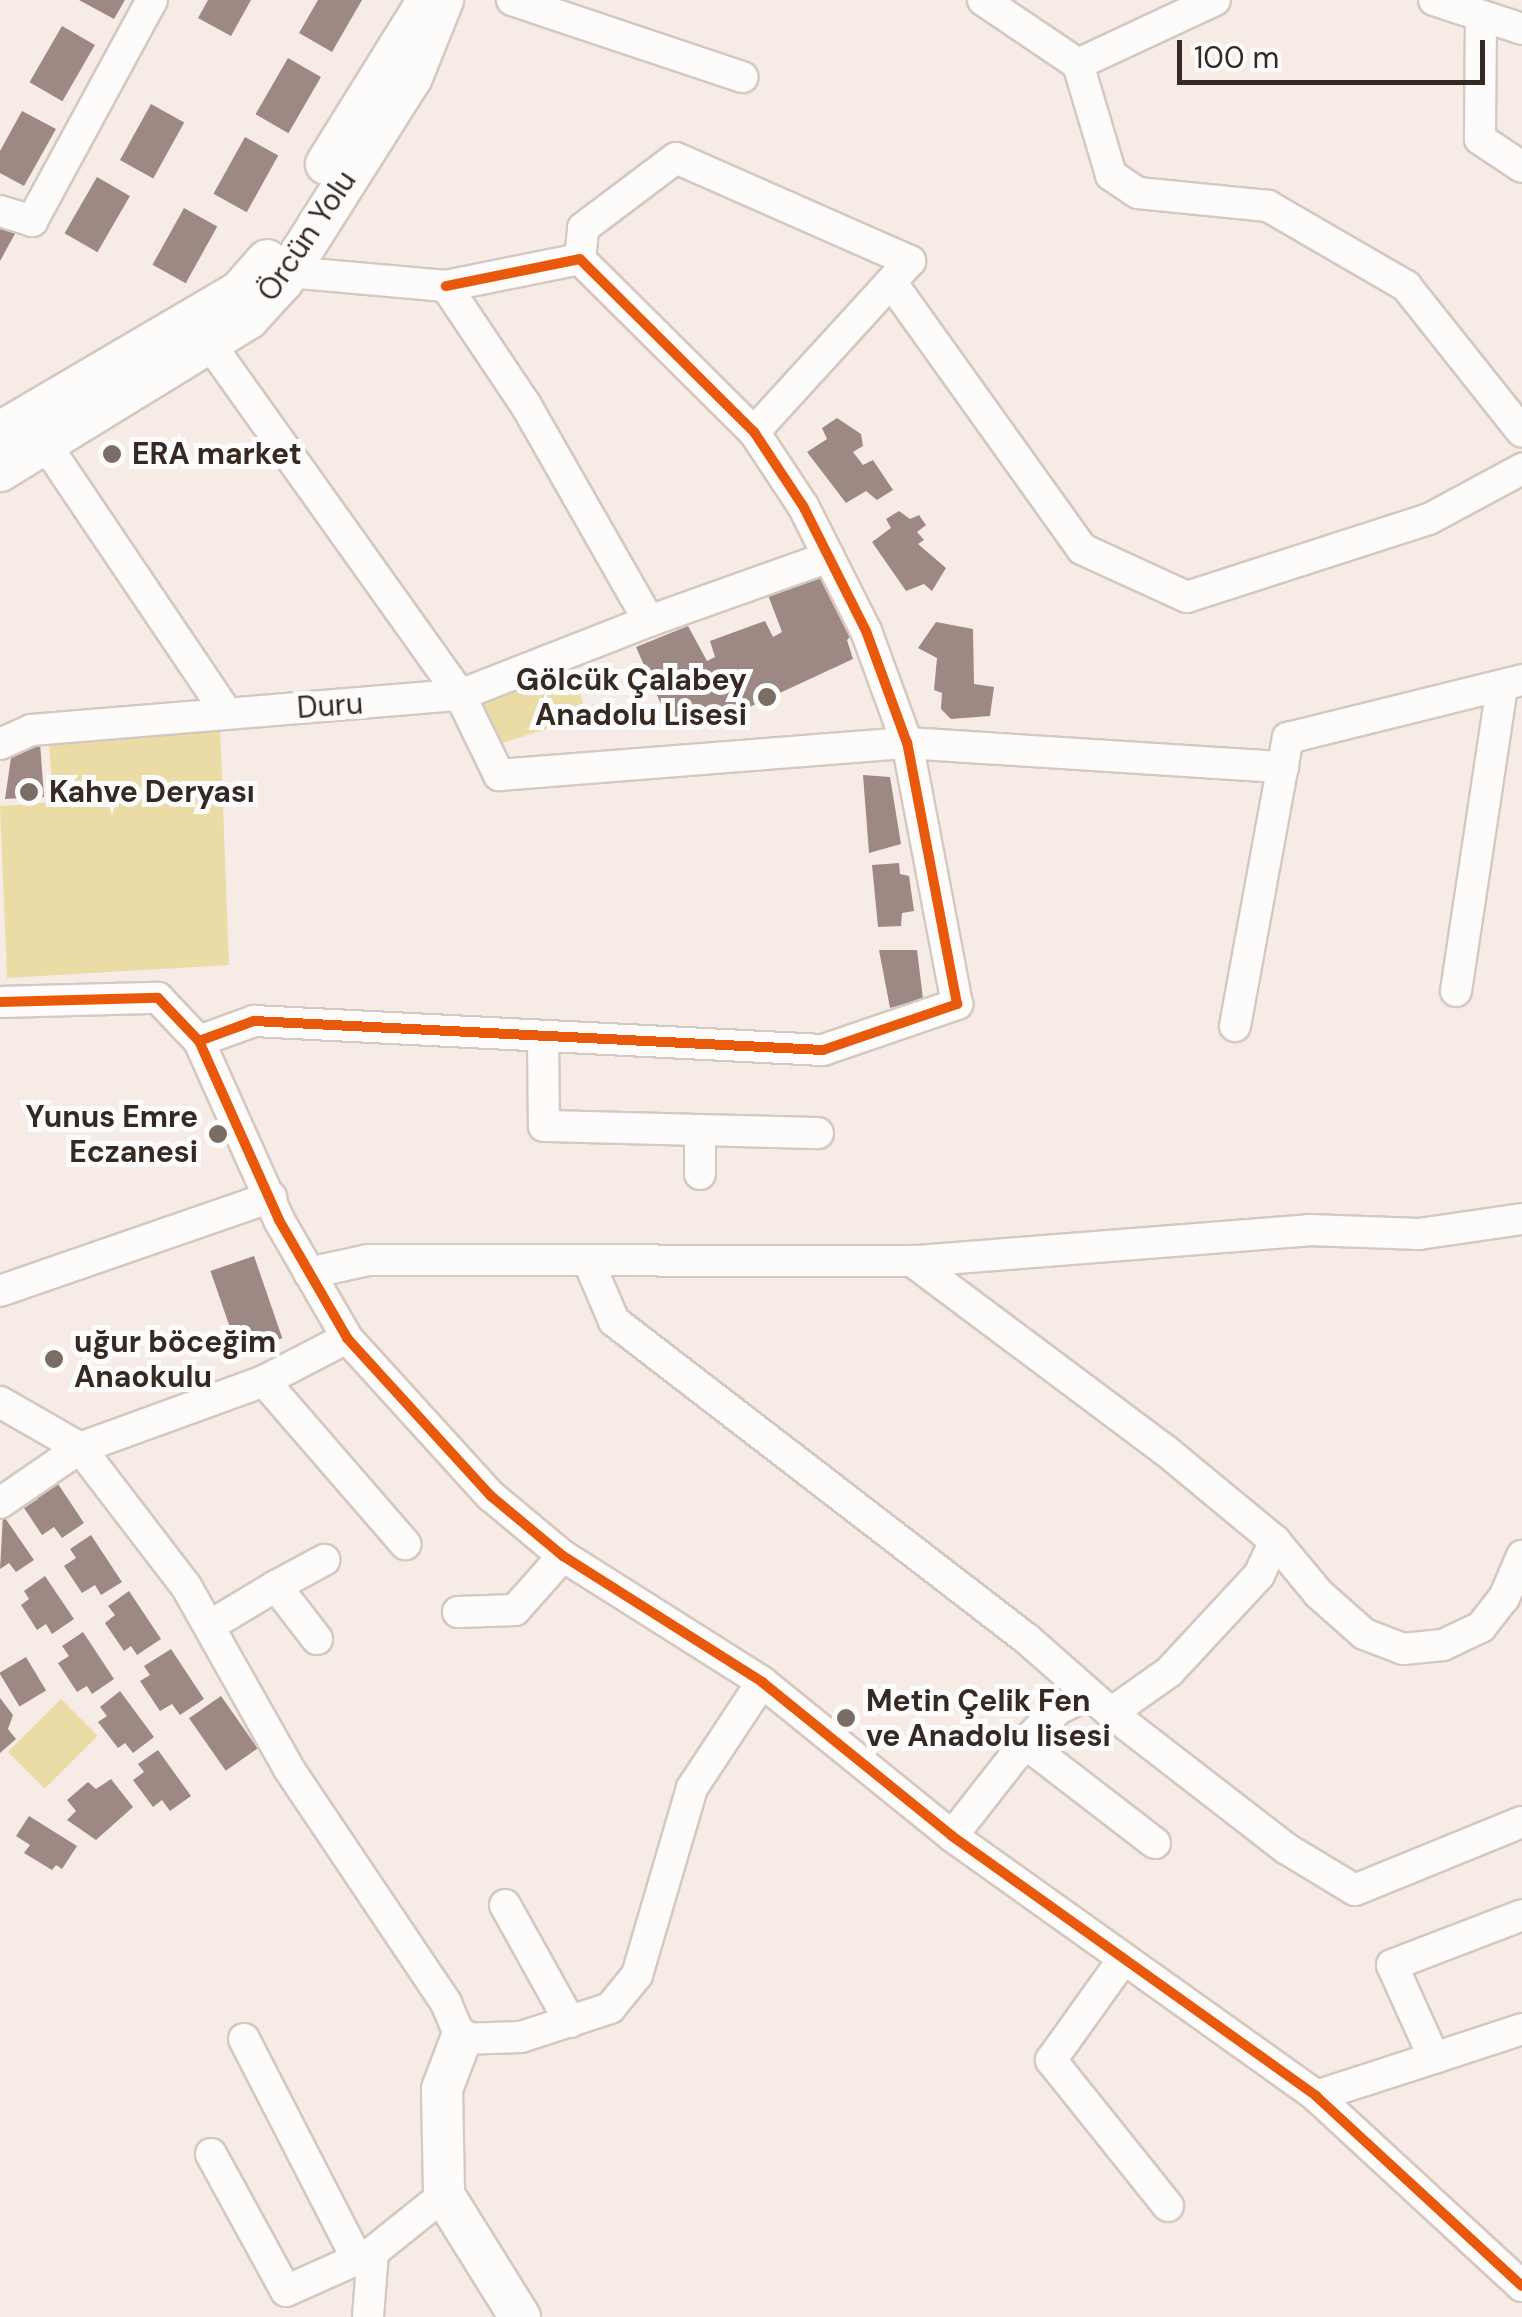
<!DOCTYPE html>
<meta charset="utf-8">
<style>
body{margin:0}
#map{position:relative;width:1522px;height:2317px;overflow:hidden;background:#f7ece5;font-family:"DM Sans",sans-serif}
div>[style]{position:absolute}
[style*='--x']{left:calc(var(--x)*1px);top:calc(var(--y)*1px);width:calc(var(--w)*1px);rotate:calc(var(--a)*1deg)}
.green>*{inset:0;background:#ebdba5;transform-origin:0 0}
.building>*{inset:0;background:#9d8883;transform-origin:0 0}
.roads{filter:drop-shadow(2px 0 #d4c9c2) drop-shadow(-2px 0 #d4c9c2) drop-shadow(0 2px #d4c9c2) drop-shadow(0 -2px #d4c9c2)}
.minor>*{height:30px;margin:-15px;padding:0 15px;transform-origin:15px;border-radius:15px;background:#fefcfb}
.major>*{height:40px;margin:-20px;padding:0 20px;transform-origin:20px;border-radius:20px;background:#fefcfb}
.cycleway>*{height:10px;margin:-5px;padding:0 5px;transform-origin:5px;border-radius:5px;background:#e8590c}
.dots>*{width:28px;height:28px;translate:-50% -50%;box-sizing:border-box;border:5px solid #fcfcfc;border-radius:50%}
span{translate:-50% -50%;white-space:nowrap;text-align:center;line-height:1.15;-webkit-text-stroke:10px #fcfcfc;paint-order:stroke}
.street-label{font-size:30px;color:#362921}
.poi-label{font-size:30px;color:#362921;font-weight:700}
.left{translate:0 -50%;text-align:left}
.right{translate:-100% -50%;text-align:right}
.scale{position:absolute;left:1177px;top:40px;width:308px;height:45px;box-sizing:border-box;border:5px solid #362921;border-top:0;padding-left:12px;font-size:30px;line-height:35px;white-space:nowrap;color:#362921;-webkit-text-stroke:8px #fcfcfc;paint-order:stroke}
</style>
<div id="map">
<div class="green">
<i style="left:571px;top:666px;width:52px;height:99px;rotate:72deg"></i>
<i style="clip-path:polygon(220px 725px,229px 965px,7px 978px,0 806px,54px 802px,49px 746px)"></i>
<i style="left:61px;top:1699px;width:52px;height:75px;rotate:45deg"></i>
</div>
<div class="building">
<i style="clip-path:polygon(79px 0,125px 0,114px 19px)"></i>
<i style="clip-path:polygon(208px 0,251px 0,231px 36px,198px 18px)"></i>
<i style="clip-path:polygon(318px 0,362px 0,332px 52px,299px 33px)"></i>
<i style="left:62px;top:26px;width:38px;height:65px;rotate:30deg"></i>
<i style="left:288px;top:58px;width:38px;height:65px;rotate:30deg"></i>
<i style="left:151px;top:104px;width:38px;height:64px;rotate:29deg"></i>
<i style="clip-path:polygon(22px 111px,56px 129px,24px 186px,0 173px,0 151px)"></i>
<i style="left:245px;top:137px;width:38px;height:65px;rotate:29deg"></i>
<i style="left:97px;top:177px;width:38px;height:65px;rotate:30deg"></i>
<i style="left:184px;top:208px;width:38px;height:65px;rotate:29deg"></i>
<i style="clip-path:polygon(0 221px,17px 230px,0 261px)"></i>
<i style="clip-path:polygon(837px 418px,861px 434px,863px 446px,853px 452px,863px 465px,873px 460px,893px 490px,877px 500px,866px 491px,846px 503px,807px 452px,827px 439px,822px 428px)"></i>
<i style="clip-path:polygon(899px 511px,910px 519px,919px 515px,926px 525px,917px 532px,924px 540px,918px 544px,946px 568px,932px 591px,924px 584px,906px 591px,872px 542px,891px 528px,886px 519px)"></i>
<i style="clip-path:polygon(829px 573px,853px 634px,847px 640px,853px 659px,743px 710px,741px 704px,671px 727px,636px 647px,688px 626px,707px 661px,715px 657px,710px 641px,765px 621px,773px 637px,782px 632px,768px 595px)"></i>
<i style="clip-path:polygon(936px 622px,973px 629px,974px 684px,994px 687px,990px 716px,951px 719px,941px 709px,942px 693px,934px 690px,937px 658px,918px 648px)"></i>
<i style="clip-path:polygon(40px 743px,44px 797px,5px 799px,12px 751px)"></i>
<i style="clip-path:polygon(863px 775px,890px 777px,901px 844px,869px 853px)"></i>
<i style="clip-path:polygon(899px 863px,900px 874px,909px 876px,914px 911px,902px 913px,901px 926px,878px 927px,872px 865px)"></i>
<i style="clip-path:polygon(879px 950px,917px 950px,923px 999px,890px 1008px)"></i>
<i style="left:254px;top:1256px;width:87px;height:46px;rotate:71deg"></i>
<i style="clip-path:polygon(52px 1475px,84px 1523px,62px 1538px,54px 1527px,42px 1535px,24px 1508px,38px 1499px,31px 1489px)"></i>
<i style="clip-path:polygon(3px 1515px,34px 1560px,16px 1572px,9px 1563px,0 1569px)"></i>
<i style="clip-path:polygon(91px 1535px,122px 1582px,101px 1595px,95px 1585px,82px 1593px,64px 1566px,76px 1558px,70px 1549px)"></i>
<i style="clip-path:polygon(45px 1576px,74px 1619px,52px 1634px,46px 1624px,37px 1630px,21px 1605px,29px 1599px,24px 1591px)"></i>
<i style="clip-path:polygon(129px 1591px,161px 1639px,137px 1655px,131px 1646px,124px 1651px,105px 1623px,115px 1615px,108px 1606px)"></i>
<i style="clip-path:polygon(83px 1632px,114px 1679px,92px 1694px,87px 1686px,77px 1692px,58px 1663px,69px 1656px,62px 1646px)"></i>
<i style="clip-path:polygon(171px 1649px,204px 1699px,180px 1715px,172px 1704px,160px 1711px,140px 1681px,150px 1675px,144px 1666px)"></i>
<i style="left:26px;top:1657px;width:39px;height:31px;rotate:59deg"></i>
<i style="clip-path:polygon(120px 1691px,154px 1737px,133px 1753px,125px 1743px,118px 1748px,98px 1722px,107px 1716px,100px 1707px)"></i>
<i style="left:221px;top:1696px;width:64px;height:39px;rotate:55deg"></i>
<i style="clip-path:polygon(0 1698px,13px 1715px,8px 1729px,16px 1739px,0 1753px)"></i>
<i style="clip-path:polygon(158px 1750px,191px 1796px,170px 1811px,162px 1800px,153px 1807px,133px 1780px,144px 1772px,138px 1764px)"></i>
<i style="clip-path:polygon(111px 1779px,133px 1807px,96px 1840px,67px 1820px,76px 1811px,67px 1800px,88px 1782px,96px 1789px)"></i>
<i style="clip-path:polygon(29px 1816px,77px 1846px,62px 1869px,56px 1865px,52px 1870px,24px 1853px,30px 1845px,16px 1836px)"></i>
</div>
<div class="roads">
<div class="minor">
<i style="--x:512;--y:0;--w:243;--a:18.5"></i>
<i style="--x:983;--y:0;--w:115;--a:34"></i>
<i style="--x:1078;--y:64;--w:116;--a:73.4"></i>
<i style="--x:1111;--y:175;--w:32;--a:34"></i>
<i style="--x:1138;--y:193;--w:131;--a:5.7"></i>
<i style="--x:1268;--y:206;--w:160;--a:30.1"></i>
<i style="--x:1406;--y:286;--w:186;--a:51.5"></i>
<i style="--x:1434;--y:0;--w:93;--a:18.2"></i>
<i style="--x:1481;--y:16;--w:123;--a:90.5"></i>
<i style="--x:1480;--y:139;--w:50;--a:33.7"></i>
<i style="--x:1078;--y:64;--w:151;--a:-25"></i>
<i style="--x:0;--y:211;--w:34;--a:17"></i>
<i style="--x:32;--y:221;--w:251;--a:-61.5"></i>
<i style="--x:580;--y:259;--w:31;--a:-84"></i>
<i style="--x:583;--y:228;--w:116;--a:-37"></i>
<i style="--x:676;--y:158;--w:256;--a:23.8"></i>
<i style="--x:910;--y:261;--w:231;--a:132.4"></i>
<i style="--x:891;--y:282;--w:328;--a:54.4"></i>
<i style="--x:1082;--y:549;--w:115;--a:24.6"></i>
<i style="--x:1187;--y:597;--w:254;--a:-17.9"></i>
<i style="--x:1429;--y:519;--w:106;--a:-28.3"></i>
<i style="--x:212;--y:347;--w:427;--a:54.5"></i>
<i style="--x:460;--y:695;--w:89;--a:64"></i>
<i style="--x:499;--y:775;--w:409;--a:-4.5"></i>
<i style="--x:907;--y:743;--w:377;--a:3.7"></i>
<i style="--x:46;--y:445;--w:323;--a:56"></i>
<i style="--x:649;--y:621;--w:191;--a:-19.6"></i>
<i style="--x:0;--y:744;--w:34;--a:-24"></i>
<i style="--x:31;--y:730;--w:430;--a:-4.7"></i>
<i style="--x:460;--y:695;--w:203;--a:-21.4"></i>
<i style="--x:649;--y:621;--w:250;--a:-119.7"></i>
<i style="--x:525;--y:404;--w:142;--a:-123.8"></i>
<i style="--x:446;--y:286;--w:158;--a:-174.9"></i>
<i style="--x:1456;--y:991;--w:308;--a:-81.4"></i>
<i style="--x:0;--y:1002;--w:158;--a:-1.5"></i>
<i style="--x:158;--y:998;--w:59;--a:46.4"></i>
<i style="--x:199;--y:1041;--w:196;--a:65.9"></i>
<i style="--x:279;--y:1220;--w:136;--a:60"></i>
<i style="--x:347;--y:1338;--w:214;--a:47.7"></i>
<i style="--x:491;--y:1496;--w:94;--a:39.8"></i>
<i style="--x:563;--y:1556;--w:236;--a:32.3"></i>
<i style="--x:762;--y:1682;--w:245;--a:39"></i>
<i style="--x:952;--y:1836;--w:447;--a:35.5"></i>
<i style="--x:1316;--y:2096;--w:280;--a:42.7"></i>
<i style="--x:1235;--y:1026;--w:293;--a:-79.6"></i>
<i style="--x:1288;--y:738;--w:241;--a:-13.9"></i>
<i style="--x:543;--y:1036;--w:90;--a:89.4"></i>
<i style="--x:544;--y:1126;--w:274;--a:1.5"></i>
<i style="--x:199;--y:1041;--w:59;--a:-20"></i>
<i style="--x:254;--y:1021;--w:570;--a:2.92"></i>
<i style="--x:823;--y:1050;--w:142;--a:-18.9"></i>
<i style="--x:957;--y:1004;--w:266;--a:-100.8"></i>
<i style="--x:907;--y:743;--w:119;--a:-110.1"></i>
<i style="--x:866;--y:631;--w:140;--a:-116.7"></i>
<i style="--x:803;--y:506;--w:89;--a:-123.5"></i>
<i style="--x:754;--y:432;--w:245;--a:-135.2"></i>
<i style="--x:580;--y:259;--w:137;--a:168.6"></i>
<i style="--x:700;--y:1174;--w:44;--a:-90"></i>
<i style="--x:912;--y:1261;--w:316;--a:36.8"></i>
<i style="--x:1165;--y:1450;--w:143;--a:39.6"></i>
<i style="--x:1275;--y:1541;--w:69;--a:50.3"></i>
<i style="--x:1319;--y:1594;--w:60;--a:41.6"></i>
<i style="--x:1364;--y:1634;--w:42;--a:21"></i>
<i style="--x:1403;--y:1649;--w:40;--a:-5.7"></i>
<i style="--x:1443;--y:1645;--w:42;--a:-25.3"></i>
<i style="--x:1481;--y:1627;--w:37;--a:-52"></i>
<i style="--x:1504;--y:1598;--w:46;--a:-66.8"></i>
<i style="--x:590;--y:1265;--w:61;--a:66.8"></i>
<i style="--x:614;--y:1321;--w:521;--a:37.6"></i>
<i style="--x:1027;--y:1639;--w:112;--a:41.4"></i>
<i style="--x:1111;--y:1713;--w:71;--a:-35.3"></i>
<i style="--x:1169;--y:1672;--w:132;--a:-47.1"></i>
<i style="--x:1259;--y:1575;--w:38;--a:-65"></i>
<i style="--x:309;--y:1273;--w:60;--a:-12.4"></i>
<i style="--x:368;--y:1260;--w:550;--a:0.1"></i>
<i style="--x:918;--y:1261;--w:392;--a:-4.5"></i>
<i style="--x:1309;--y:1230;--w:110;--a:2.1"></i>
<i style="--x:1419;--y:1234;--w:104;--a:-8.3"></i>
<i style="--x:0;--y:1291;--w:287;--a:-19.1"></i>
<i style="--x:264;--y:1381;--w:216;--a:49.1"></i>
<i style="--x:0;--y:1402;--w:92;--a:29.9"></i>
<i style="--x:80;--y:1448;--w:174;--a:52.5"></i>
<i style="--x:186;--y:1586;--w:210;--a:60.6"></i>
<i style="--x:289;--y:1769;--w:282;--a:56.1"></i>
<i style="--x:446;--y:2003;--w:39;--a:67"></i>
<i style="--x:461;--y:2039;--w:60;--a:-1.9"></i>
<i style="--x:521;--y:2037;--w:94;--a:-18"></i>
<i style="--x:610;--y:2008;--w:43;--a:-50.7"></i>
<i style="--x:637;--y:1975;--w:195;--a:-73.6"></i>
<i style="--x:692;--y:1788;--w:127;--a:-56.6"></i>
<i style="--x:0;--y:1503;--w:97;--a:-34.5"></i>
<i style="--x:80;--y:1448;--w:196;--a:-20"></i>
<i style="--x:264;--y:1381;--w:93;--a:-27.4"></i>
<i style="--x:276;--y:1586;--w:55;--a:-28.4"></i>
<i style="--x:458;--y:1612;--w:57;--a:-2"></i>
<i style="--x:515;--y:1610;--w:72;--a:-48.4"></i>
<i style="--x:211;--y:1625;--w:76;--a:-31"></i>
<i style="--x:276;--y:1586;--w:67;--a:52.3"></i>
<i style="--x:1111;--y:1713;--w:222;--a:37.7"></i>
<i style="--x:1287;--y:1849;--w:79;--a:31.1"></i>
<i style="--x:1355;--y:1890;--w:180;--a:-22.2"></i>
<i style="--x:1025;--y:1743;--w:47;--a:-45.9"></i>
<i style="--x:1058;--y:1709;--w:32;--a:-26"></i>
<i style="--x:952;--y:1836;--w:118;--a:-51.9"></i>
<i style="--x:1025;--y:1743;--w:164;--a:37.6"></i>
<i style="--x:505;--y:1905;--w:134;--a:60.9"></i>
<i style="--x:1122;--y:1961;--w:122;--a:125.6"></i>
<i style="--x:1051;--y:2060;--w:187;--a:51.3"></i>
<i style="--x:244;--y:2039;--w:247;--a:62.8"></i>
<i style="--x:1434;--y:2058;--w:93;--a:-18.2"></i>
<i style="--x:1316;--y:2096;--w:124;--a:-17.9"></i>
<i style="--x:1434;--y:2058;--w:102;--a:-114.3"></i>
<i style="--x:1392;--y:1965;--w:139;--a:-21"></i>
<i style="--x:211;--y:2154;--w:156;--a:61.3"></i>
<i style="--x:286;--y:2291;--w:95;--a:-24.1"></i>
<i style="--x:373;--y:2252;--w:91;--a:-38.8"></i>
<i style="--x:368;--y:2317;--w:65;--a:-85.6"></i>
</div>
<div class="major">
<i style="--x:326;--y:164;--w:181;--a:-58.1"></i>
<i style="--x:0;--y:432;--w:278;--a:-30.4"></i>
<i style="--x:240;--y:291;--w:41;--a:-48.9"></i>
<i style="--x:0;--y:471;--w:291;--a:-31.5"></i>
<i style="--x:248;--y:319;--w:52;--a:-47.4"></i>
<i style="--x:283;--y:281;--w:241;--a:-57.7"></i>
<i style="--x:412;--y:77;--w:83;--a:-68.1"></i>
<i style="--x:461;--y:2039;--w:53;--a:110.8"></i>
<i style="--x:442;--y:2089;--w:106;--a:88.9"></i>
<i style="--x:444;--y:2195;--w:144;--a:58.1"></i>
</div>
</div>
<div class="cycleway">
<i style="--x:0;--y:1002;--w:158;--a:-1.5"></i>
<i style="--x:158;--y:998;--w:59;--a:46.4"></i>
<i style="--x:199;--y:1041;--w:196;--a:65.9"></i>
<i style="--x:279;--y:1220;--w:136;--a:60"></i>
<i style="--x:347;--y:1338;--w:214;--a:47.7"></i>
<i style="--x:491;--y:1496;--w:94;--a:39.8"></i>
<i style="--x:563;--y:1556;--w:236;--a:32.3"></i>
<i style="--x:762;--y:1682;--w:245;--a:39"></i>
<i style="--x:952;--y:1836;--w:447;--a:35.5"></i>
<i style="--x:1316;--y:2096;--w:280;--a:42.7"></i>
<i style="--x:199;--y:1041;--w:59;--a:-20"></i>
<i style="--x:254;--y:1021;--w:570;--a:2.92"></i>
<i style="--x:823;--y:1050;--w:142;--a:-18.9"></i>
<i style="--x:957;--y:1004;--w:266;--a:-100.8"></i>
<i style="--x:907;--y:743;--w:119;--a:-110.1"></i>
<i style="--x:866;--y:631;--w:140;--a:-116.7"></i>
<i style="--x:803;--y:506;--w:89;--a:-123.5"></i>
<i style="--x:754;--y:432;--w:245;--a:-135.2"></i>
<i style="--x:580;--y:259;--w:137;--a:168.6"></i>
</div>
<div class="dots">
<i style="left:112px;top:454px;background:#7a6d66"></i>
<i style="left:767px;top:697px;background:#7a6d66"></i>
<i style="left:29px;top:792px;background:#7a6d66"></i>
<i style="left:218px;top:1134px;background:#7a6d66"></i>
<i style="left:54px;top:1359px;background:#7a6d66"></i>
<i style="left:846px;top:1718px;background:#7a6d66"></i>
</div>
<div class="street-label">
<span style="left:307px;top:236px;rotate:-56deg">Örcün Yolu</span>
<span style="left:330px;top:706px;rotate:-4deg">Duru</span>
</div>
<div class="poi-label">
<span class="left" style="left:132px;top:454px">ERA market</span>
<span class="right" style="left:747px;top:697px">Gölcük Çalabey<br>Anadolu Lisesi</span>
<span class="left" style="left:49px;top:792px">Kahve Deryası</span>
<span class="right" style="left:198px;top:1134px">Yunus Emre<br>Eczanesi</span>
<span class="left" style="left:74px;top:1359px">uğur böceğim<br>Anaokulu</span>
<span class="left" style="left:866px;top:1718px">Metin Çelik Fen<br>ve Anadolu lisesi</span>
</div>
<div class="scale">100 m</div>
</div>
